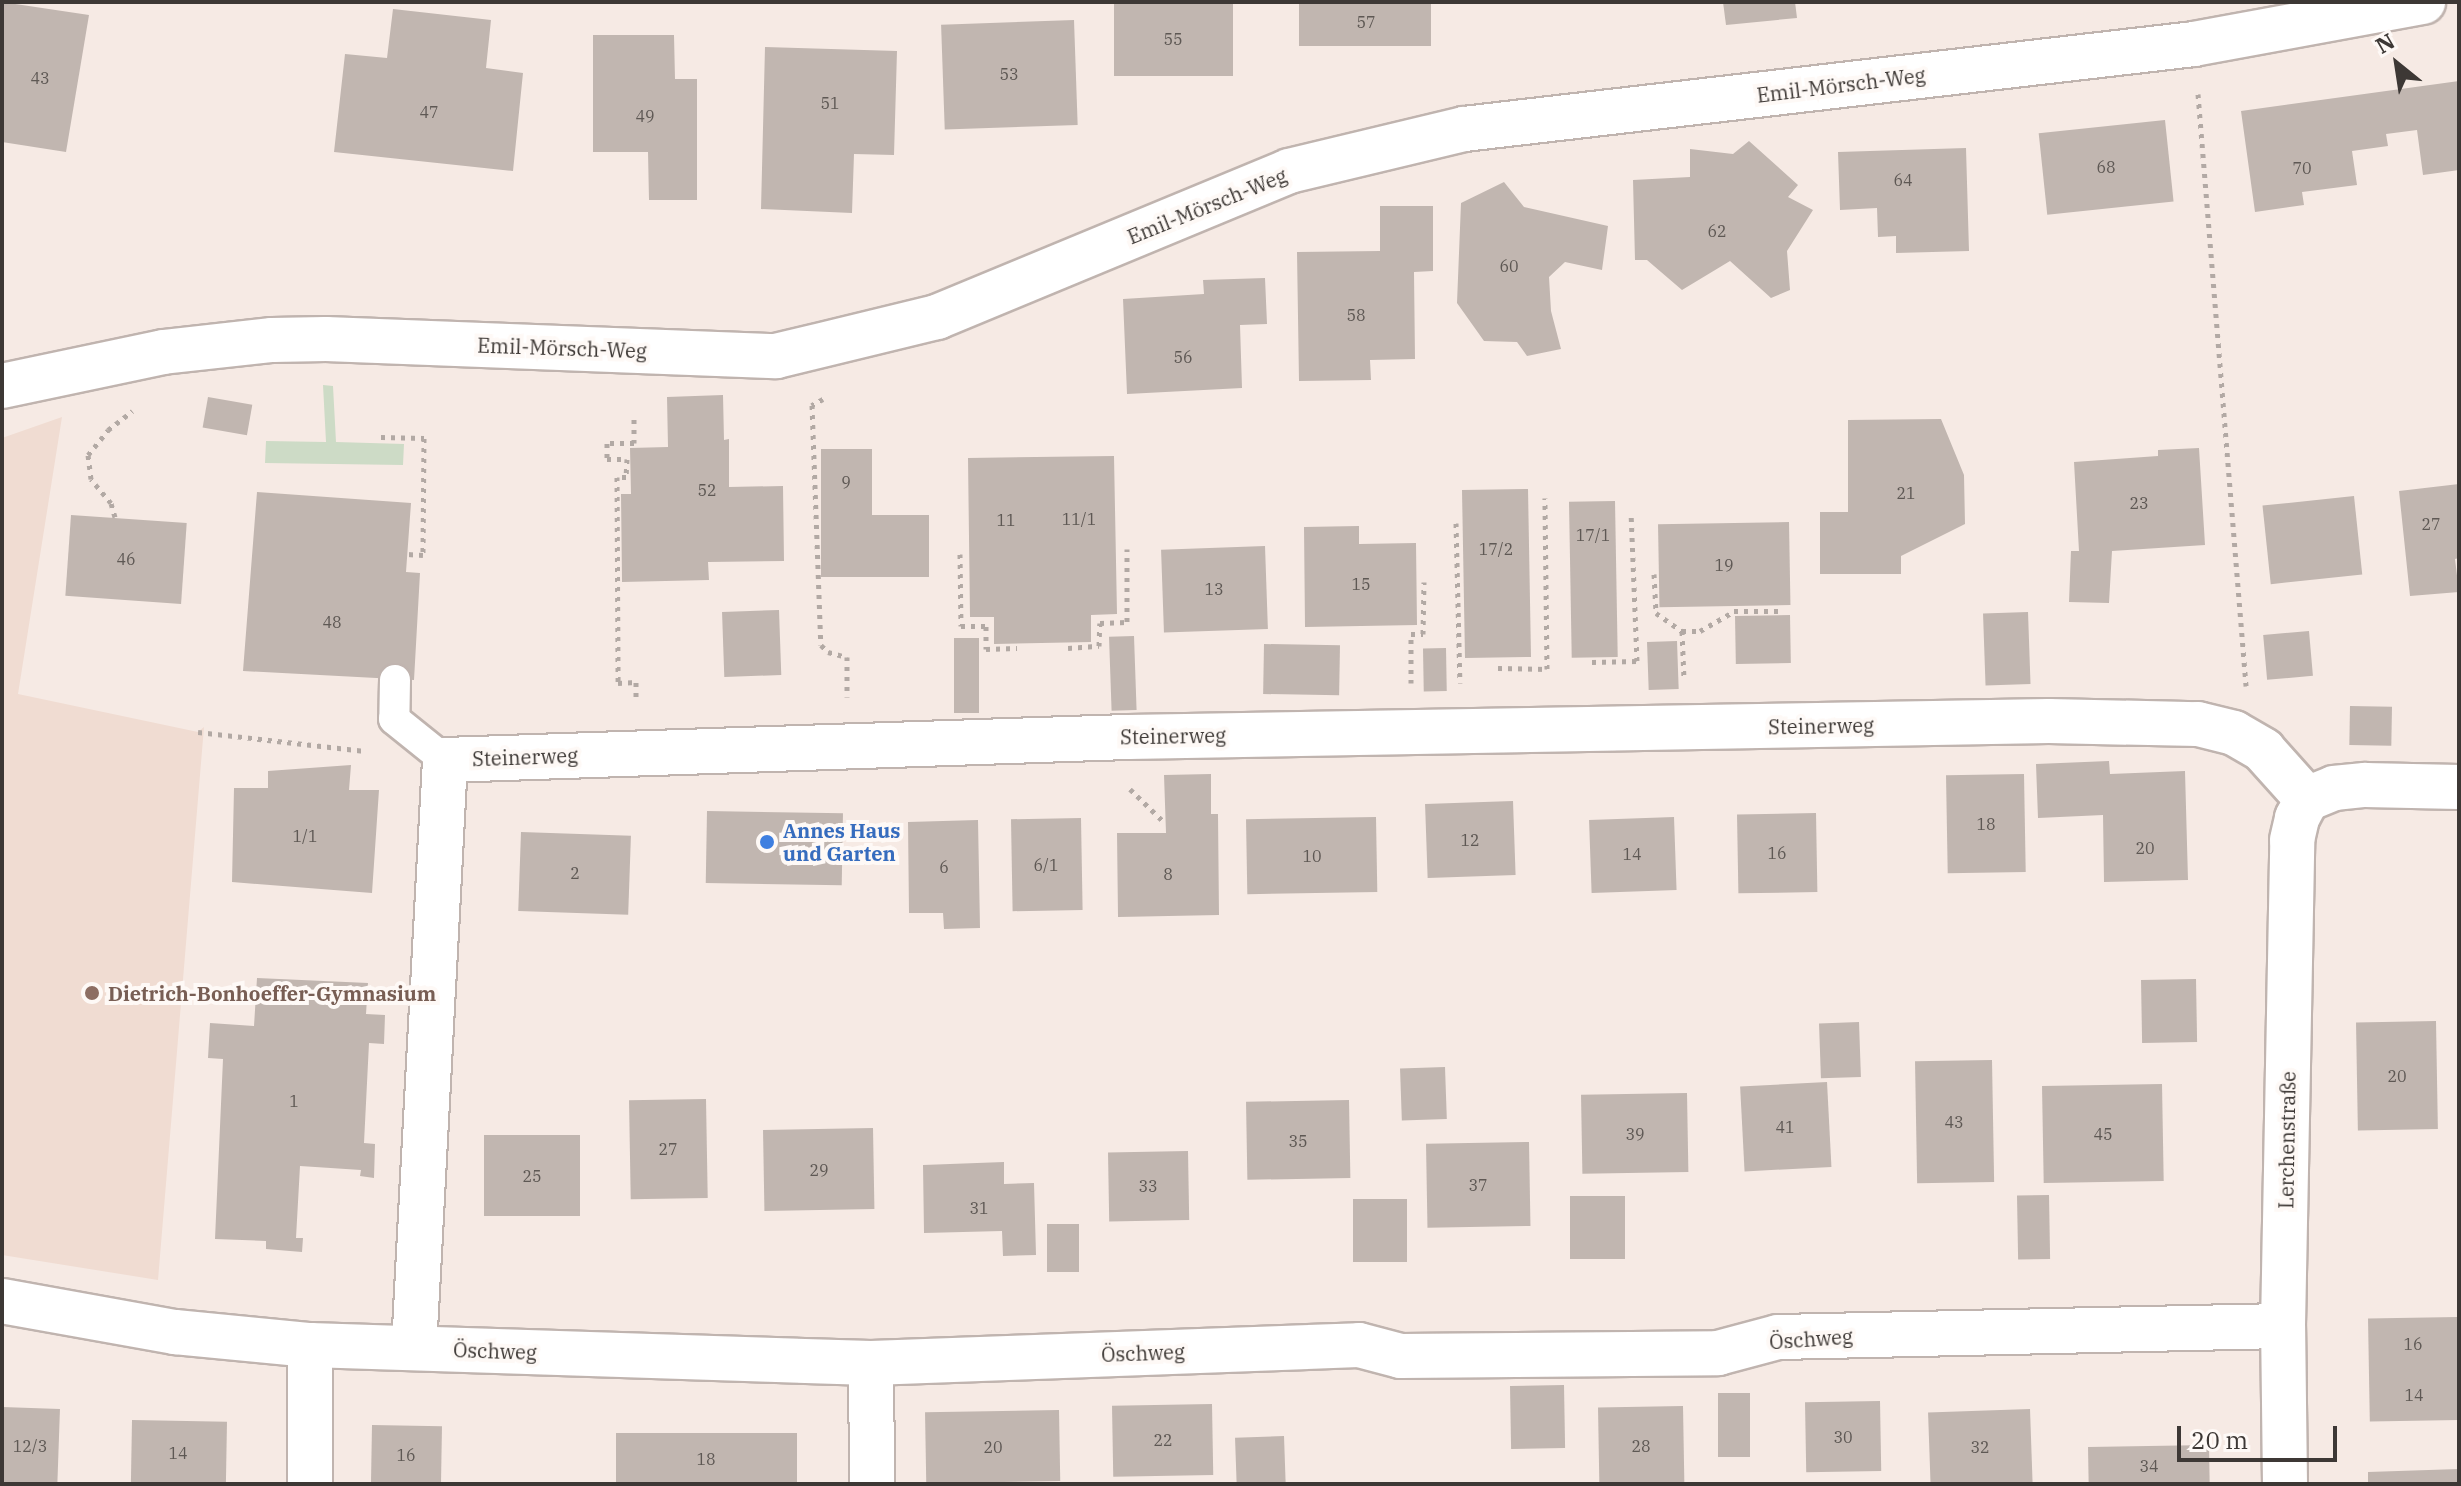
<!DOCTYPE html>
<meta charset="utf-8">
<style>
body{margin:0}
#map{position:relative;width:2461px;height:1486px;overflow:hidden;background:#f6eae4;font-family:"IBM Plex Serif",serif}
div>[style]{position:absolute}
[style*='--x']{left:calc(var(--x)*1px);top:calc(var(--y)*1px);width:calc(var(--w)*1px);rotate:calc(var(--a)*1deg)}
.built>*{inset:0;background:#f0dcd2}
.green>*{inset:0;background:#cddbc6}
.building>*{inset:0;background:#c1b6b0;transform-origin:0 0}
.path>*{height:5px;margin-top:-2.5px;transform-origin:0;background:repeating-linear-gradient(90deg,#b2a9a4 0 4px,transparent 0 10px)}
.roads{filter:drop-shadow(2px 0 #c0b4af) drop-shadow(-2px 0 #c0b4af) drop-shadow(0 2px #c0b4af) drop-shadow(0 -2px #c0b4af)}
.service>*{height:30px;margin:-15px;padding:0 15px;transform-origin:15px;border-radius:15px;background:#fff}
.minor>*{height:44px;margin:-22px;padding:0 22px;transform-origin:22px;border-radius:22px;background:#fff}
.dots>*{width:22px;height:22px;translate:-50% -50%;box-sizing:border-box;border:4px solid #fef9f6;border-radius:50%}
span{translate:-50% -50%;white-space:nowrap;text-align:center;line-height:1.15;-webkit-text-stroke:8px #fef9f6;paint-order:stroke}
.number-label{font-size:16px;color:#5e5854}
.number-label span{-webkit-text-stroke-width:0}
.street-label{font-size:20px;color:#3d3835}
.shop-label{font-size:20px;color:#366cbe;font-weight:700}
.left{translate:0 -50%;text-align:left}
.education-label{font-size:20px;color:#785e54;font-weight:700}
.frame{position:absolute;inset:0;border:4px solid #3d3835;pointer-events:none}
.north{position:absolute;left:2357px;top:24px;width:80px;height:80px;-webkit-text-stroke:6px #fef9f6;paint-order:stroke;rotate:330deg;font-size:22px;font-weight:700;line-height:32px;text-align:center;color:#3d3835}
.north::after{content:'';display:block;margin:auto;width:28px;height:36px;background:#3d3835;clip-path:polygon(50% 0,100% 100%,50% 72%,0 100%)}
.scale{position:absolute;left:2177px;top:1426px;width:160px;height:36px;box-sizing:border-box;border:4px solid #3d3835;border-top:0;padding-left:10px;font-size:24px;line-height:28px;white-space:nowrap;color:#3d3835;-webkit-text-stroke:6px #fef9f6;paint-order:stroke}
</style>
<div id="map">
<div class="built">
<i style="clip-path:polygon(62px 417px,18px 694px,198px 732px,204px 727px,158px 1280px,2px 1255px,2px 438px)"></i>
</div>
<div class="green">
<i style="clip-path:polygon(323px 385px,333px 386px,336px 442px,404px 444px,403px 465px,265px 463px,266px 441px,326px 442px)"></i>
</div>
<div class="building">
<i style="clip-path:polygon(2px 2px,89px 15px,66px 152px,2px 142px)"></i>
<i style="left:1114px;top:2px;width:119px;height:74px"></i>
<i style="left:1299px;top:2px;width:132px;height:44px"></i>
<i style="clip-path:polygon(1723px 2px,1795px 2px,1797px 18px,1726px 25px)"></i>
<i style="clip-path:polygon(393px 9px,491px 20px,486px 68px,523px 73px,513px 171px,334px 152px,345px 54px,387px 58px)"></i>
<i style="left:1074px;top:20px;width:105px;height:133px;rotate:88deg"></i>
<i style="clip-path:polygon(593px 35px,674px 35px,675px 79px,697px 79px,697px 200px,649px 200px,648px 152px,593px 152px)"></i>
<i style="clip-path:polygon(765px 47px,897px 51px,894px 155px,854px 154px,852px 213px,761px 209px)"></i>
<i style="clip-path:polygon(2459px 81px,2459px 170px,2423px 175px,2417px 130px,2386px 134px,2388px 146px,2352px 151px,2357px 185px,2302px 192px,2304px 205px,2255px 212px,2241px 111px)"></i>
<i style="left:2165px;top:120px;width:82px;height:127px;rotate:84deg"></i>
<i style="clip-path:polygon(1749px 141px,1798px 185px,1788px 197px,1813px 210px,1787px 251px,1790px 290px,1771px 298px,1730px 261px,1682px 290px,1647px 260px,1635px 260px,1633px 180px,1690px 177px,1690px 149px,1733px 154px)"></i>
<i style="clip-path:polygon(1966px 148px,1969px 251px,1896px 253px,1896px 236px,1878px 237px,1877px 208px,1840px 210px,1838px 152px)"></i>
<i style="clip-path:polygon(1504px 182px,1524px 207px,1608px 226px,1602px 270px,1565px 262px,1549px 277px,1551px 311px,1561px 349px,1527px 356px,1517px 342px,1484px 341px,1457px 303px,1461px 203px)"></i>
<i style="clip-path:polygon(1380px 206px,1433px 206px,1433px 271px,1414px 272px,1415px 359px,1370px 360px,1371px 380px,1299px 381px,1297px 252px,1380px 251px)"></i>
<i style="clip-path:polygon(1265px 278px,1267px 324px,1240px 325px,1242px 388px,1127px 394px,1123px 299px,1204px 294px,1203px 280px)"></i>
<i style="clip-path:polygon(723px 395px,724px 440px,729px 439px,729px 487px,783px 486px,784px 561px,708px 562px,709px 580px,622px 582px,621px 494px,631px 494px,630px 448px,668px 447px,667px 397px)"></i>
<i style="left:208px;top:397px;width:45px;height:31px;rotate:10deg"></i>
<i style="clip-path:polygon(1941px 419px,1964px 475px,1965px 524px,1901px 556px,1901px 574px,1820px 574px,1820px 512px,1848px 512px,1848px 420px)"></i>
<i style="clip-path:polygon(2199px 448px,2205px 545px,2112px 551px,2109px 603px,2069px 602px,2071px 551px,2079px 551px,2074px 462px,2158px 456px,2158px 450px)"></i>
<i style="clip-path:polygon(821px 449px,872px 449px,872px 515px,929px 515px,929px 577px,821px 577px)"></i>
<i style="clip-path:polygon(1114px 456px,1117px 614px,1091px 615px,1091px 642px,994px 644px,994px 617px,970px 617px,968px 458px)"></i>
<i style="clip-path:polygon(2459px 484px,2459px 558px,2455px 559px,2459px 592px,2410px 596px,2399px 491px)"></i>
<i style="clip-path:polygon(1525px 489px,1528px 489px,1531px 657px,1465px 658px,1462px 490px)"></i>
<i style="clip-path:polygon(257px 492px,411px 503px,406px 572px,420px 573px,414px 680px,243px 671px)"></i>
<i style="left:2354px;top:496px;width:79px;height:92px;rotate:84deg"></i>
<i style="left:1615px;top:501px;width:156px;height:46px;rotate:89deg"></i>
<i style="left:71px;top:515px;width:116px;height:81px;rotate:4deg"></i>
<i style="left:1789px;top:522px;width:83px;height:131px;rotate:89deg"></i>
<i style="clip-path:polygon(1359px 526px,1359px 544px,1416px 543px,1417px 625px,1305px 627px,1304px 527px)"></i>
<i style="left:1265px;top:546px;width:83px;height:104px;rotate:88deg"></i>
<i style="left:779px;top:610px;width:65px;height:57px;rotate:88deg"></i>
<i style="left:2028px;top:612px;width:72px;height:45px;rotate:88deg"></i>
<i style="left:1790px;top:615px;width:48px;height:55px;rotate:89deg"></i>
<i style="left:2309px;top:631px;width:45px;height:46px;rotate:85deg"></i>
<i style="left:1134px;top:636px;width:74px;height:25px;rotate:88deg"></i>
<i style="left:954px;top:638px;width:25px;height:75px"></i>
<i style="left:1677px;top:641px;width:48px;height:30px;rotate:88deg"></i>
<i style="left:1264px;top:644px;width:76px;height:50px;rotate:1deg"></i>
<i style="left:1446px;top:648px;width:43px;height:23px;rotate:89deg"></i>
<i style="left:2350px;top:706px;width:42px;height:39px;rotate:1deg"></i>
<i style="clip-path:polygon(2109px 761px,2110px 774px,2185px 771px,2188px 880px,2104px 882px,2103px 815px,2038px 818px,2036px 764px)"></i>
<i style="clip-path:polygon(351px 765px,349px 790px,379px 790px,372px 893px,232px 882px,234px 788px,268px 788px,268px 771px)"></i>
<i style="clip-path:polygon(1211px 774px,1211px 814px,1218px 814px,1219px 915px,1118px 917px,1117px 833px,1166px 833px,1164px 775px)"></i>
<i style="left:2024px;top:774px;width:98px;height:78px;rotate:89deg"></i>
<i style="left:1513px;top:801px;width:74px;height:88px;rotate:88deg"></i>
<i style="left:707px;top:811px;width:136px;height:72px;rotate:1deg"></i>
<i style="left:1816px;top:813px;width:79px;height:79px;rotate:89deg"></i>
<i style="left:1376px;top:817px;width:75px;height:130px;rotate:89deg"></i>
<i style="left:1674px;top:817px;width:73px;height:85px;rotate:88deg"></i>
<i style="left:1081px;top:818px;width:92px;height:70px;rotate:89deg"></i>
<i style="clip-path:polygon(978px 820px,980px 928px,944px 929px,943px 913px,909px 913px,908px 822px)"></i>
<i style="left:521px;top:832px;width:110px;height:79px;rotate:2deg"></i>
<i style="clip-path:polygon(257px 978px,368px 983px,366px 1014px,385px 1015px,384px 1044px,369px 1043px,364px 1143px,375px 1144px,374px 1178px,360px 1176px,361px 1170px,300px 1166px,296px 1238px,303px 1238px,302px 1252px,266px 1249px,266px 1241px,215px 1239px,223px 1059px,208px 1058px,210px 1023px,254px 1026px)"></i>
<i style="left:2196px;top:979px;width:63px;height:55px;rotate:89deg"></i>
<i style="left:2436px;top:1021px;width:108px;height:80px;rotate:89deg"></i>
<i style="left:1859px;top:1022px;width:55px;height:40px;rotate:88deg"></i>
<i style="left:1992px;top:1060px;width:122px;height:77px;rotate:89deg"></i>
<i style="left:1445px;top:1067px;width:52px;height:45px;rotate:88deg"></i>
<i style="left:1827px;top:1082px;width:85px;height:87px;rotate:87deg"></i>
<i style="left:2162px;top:1084px;width:97px;height:120px;rotate:89deg"></i>
<i style="left:1687px;top:1093px;width:79px;height:106px;rotate:89deg"></i>
<i style="left:706px;top:1099px;width:99px;height:77px;rotate:89deg"></i>
<i style="left:1349px;top:1100px;width:78px;height:103px;rotate:89deg"></i>
<i style="left:873px;top:1128px;width:81px;height:110px;rotate:89deg"></i>
<i style="left:484px;top:1135px;width:96px;height:81px"></i>
<i style="left:1529px;top:1142px;width:84px;height:103px;rotate:89deg"></i>
<i style="left:1188px;top:1151px;width:69px;height:80px;rotate:89deg"></i>
<i style="clip-path:polygon(1004px 1162px,1004px 1184px,1034px 1183px,1036px 1255px,1003px 1256px,1002px 1231px,924px 1233px,923px 1165px)"></i>
<i style="left:2049px;top:1195px;width:64px;height:32px;rotate:89deg"></i>
<i style="left:1625px;top:1196px;width:63px;height:55px;rotate:90deg"></i>
<i style="left:1353px;top:1199px;width:54px;height:63px"></i>
<i style="left:1079px;top:1224px;width:48px;height:32px;rotate:90deg"></i>
<i style="left:2457px;top:1317px;width:103px;height:89px;rotate:89deg"></i>
<i style="left:1564px;top:1385px;width:63px;height:54px;rotate:89deg"></i>
<i style="left:1718px;top:1393px;width:32px;height:64px"></i>
<i style="left:1880px;top:1401px;width:70px;height:75px;rotate:89deg"></i>
<i style="left:1212px;top:1404px;width:71px;height:100px;rotate:89deg"></i>
<i style="left:1683px;top:1406px;width:78px;height:85px;rotate:89deg"></i>
<i style="left:2px;top:1407px;width:58px;height:77px;rotate:2deg"></i>
<i style="left:2030px;top:1409px;width:75px;height:102px;rotate:88deg"></i>
<i style="left:1059px;top:1410px;width:71px;height:134px;rotate:89deg"></i>
<i style="left:132px;top:1420px;width:95px;height:64px;rotate:1deg"></i>
<i style="left:372px;top:1425px;width:70px;height:59px;rotate:1deg"></i>
<i style="left:616px;top:1433px;width:181px;height:51px"></i>
<i style="left:1284px;top:1436px;width:48px;height:49px;rotate:88deg"></i>
<i style="left:2209px;top:1445px;width:39px;height:121px;rotate:89deg"></i>
<i style="clip-path:polygon(2459px 1469px,2459px 1484px,2368px 1484px,2368px 1472px)"></i>
</div>
<div class="path">
<i style="--x:2198;--y:94;--w:594;--a:85.36"></i>
<i style="--x:823;--y:399;--w:13;--a:151"></i>
<i style="--x:812;--y:405;--w:240;--a:87.9"></i>
<i style="--x:821;--y:645;--w:10;--a:45"></i>
<i style="--x:828;--y:652;--w:20;--a:15"></i>
<i style="--x:847;--y:657;--w:40;--a:90"></i>
<i style="--x:634;--y:419;--w:24;--a:90"></i>
<i style="--x:634;--y:443;--w:27;--a:180"></i>
<i style="--x:607;--y:443;--w:16;--a:90"></i>
<i style="--x:607;--y:459;--w:20;--a:0"></i>
<i style="--x:627;--y:459;--w:18;--a:93"></i>
<i style="--x:626;--y:477;--w:9;--a:180"></i>
<i style="--x:617;--y:477;--w:206;--a:89.7"></i>
<i style="--x:618;--y:683;--w:18;--a:-3"></i>
<i style="--x:636;--y:682;--w:20;--a:90"></i>
<i style="--x:381;--y:437;--w:43;--a:1.3"></i>
<i style="--x:424;--y:438;--w:117;--a:90.5"></i>
<i style="--x:423;--y:555;--w:16;--a:-176"></i>
<i style="--x:115;--y:517;--w:15;--a:-106"></i>
<i style="--x:111;--y:503;--w:31;--a:-130"></i>
<i style="--x:91;--y:479;--w:24;--a:-97"></i>
<i style="--x:88;--y:455;--w:32;--a:-51"></i>
<i style="--x:108;--y:430;--w:31;--a:-38"></i>
<i style="--x:1456;--y:523;--w:160;--a:88.6"></i>
<i style="--x:960;--y:554;--w:72;--a:89.2"></i>
<i style="--x:961;--y:626;--w:25;--a:0"></i>
<i style="--x:986;--y:626;--w:23;--a:90"></i>
<i style="--x:986;--y:649;--w:31;--a:-2"></i>
<i style="--x:1654;--y:574;--w:39;--a:87"></i>
<i style="--x:1656;--y:613;--w:32;--a:35"></i>
<i style="--x:1682;--y:631;--w:48;--a:87.6"></i>
<i style="--x:1682;--y:631;--w:18;--a:0"></i>
<i style="--x:1700;--y:631;--w:39;--a:-30"></i>
<i style="--x:1734;--y:611;--w:48;--a:0"></i>
<i style="--x:1068;--y:648;--w:31;--a:-4"></i>
<i style="--x:1099;--y:646;--w:23;--a:-88"></i>
<i style="--x:1100;--y:623;--w:27;--a:-2"></i>
<i style="--x:1127;--y:622;--w:73;--a:-90"></i>
<i style="--x:1592;--y:662;--w:45;--a:-1.3"></i>
<i style="--x:1637;--y:661;--w:149;--a:-92.3"></i>
<i style="--x:1498;--y:668;--w:49;--a:1.2"></i>
<i style="--x:1547;--y:669;--w:171;--a:-90.7"></i>
<i style="--x:1411;--y:683;--w:49;--a:-90"></i>
<i style="--x:1411;--y:634;--w:12;--a:0"></i>
<i style="--x:1423;--y:634;--w:52;--a:-88.9"></i>
<i style="--x:198;--y:732;--w:168;--a:6.5"></i>
<i style="--x:1130;--y:789;--w:49;--a:44.2"></i>
</div>
<div class="roads">
<div class="service">
<i style="--x:395;--y:680;--w:39;--a:91"></i>
<i style="--x:394;--y:719;--w:65;--a:38.8"></i>
</div>
<div class="minor">
<i style="--x:2;--y:386;--w:165;--a:-11.9"></i>
<i style="--x:163;--y:352;--w:110;--a:-6.3"></i>
<i style="--x:272;--y:340;--w:54;--a:-1.1"></i>
<i style="--x:326;--y:339;--w:450;--a:2.2"></i>
<i style="--x:776;--y:356;--w:166;--a:-13.6"></i>
<i style="--x:937;--y:317;--w:381;--a:-22.5"></i>
<i style="--x:1289;--y:171;--w:180;--a:-13.5"></i>
<i style="--x:1464;--y:129;--w:735;--a:-6.64"></i>
<i style="--x:2194;--y:44;--w:233;--a:-10.4"></i>
<i style="--x:2307;--y:799;--w:29;--a:-22"></i>
<i style="--x:2334;--y:788;--w:31;--a:-6"></i>
<i style="--x:2365;--y:785;--w:94;--a:1.2"></i>
<i style="--x:2;--y:1301;--w:176;--a:10.2"></i>
<i style="--x:175;--y:1332;--w:136;--a:5.5"></i>
<i style="--x:310;--y:1345;--w:561;--a:1.84"></i>
<i style="--x:871;--y:1363;--w:488;--a:-2.1"></i>
<i style="--x:1359;--y:1345;--w:43;--a:14.7"></i>
<i style="--x:1401;--y:1356;--w:317;--a:-0.5"></i>
<i style="--x:1718;--y:1353;--w:62;--a:-14.9"></i>
<i style="--x:1778;--y:1337;--w:505;--a:-1.25"></i>
<i style="--x:414;--y:1348;--w:589;--a:-86.98"></i>
<i style="--x:445;--y:760;--w:683;--a:-1.93"></i>
<i style="--x:1128;--y:737;--w:921;--a:-1"></i>
<i style="--x:2049;--y:721;--w:149;--a:1.2"></i>
<i style="--x:2198;--y:724;--w:37;--a:14"></i>
<i style="--x:2234;--y:733;--w:34;--a:30"></i>
<i style="--x:2263;--y:750;--w:66;--a:48.1"></i>
<i style="--x:871;--y:1363;--w:121;--a:89.5"></i>
<i style="--x:310;--y:1484;--w:139;--a:-90"></i>
<i style="--x:2285;--y:1484;--w:158;--a:-90.7"></i>
<i style="--x:2283;--y:1326;--w:486;--a:-88.9"></i>
<i style="--x:2292;--y:840;--w:23;--a:-77"></i>
<i style="--x:2297;--y:818;--w:21;--a:-62"></i>
</div>
</div>
<div class="dots">
<i style="left:767px;top:842px;background:#3f7fe0"></i>
<i style="left:92px;top:993px;background:#8d6e63"></i>
</div>
<div class="number-label">
<span style="left:1366px;top:22px">57</span>
<span style="left:1173px;top:39px">55</span>
<span style="left:1009px;top:74px">53</span>
<span style="left:40px;top:78px">43</span>
<span style="left:830px;top:103px">51</span>
<span style="left:429px;top:112px">47</span>
<span style="left:645px;top:116px">49</span>
<span style="left:2106px;top:167px">68</span>
<span style="left:2302px;top:168px">70</span>
<span style="left:1903px;top:180px">64</span>
<span style="left:1717px;top:231px">62</span>
<span style="left:1509px;top:266px">60</span>
<span style="left:1356px;top:315px">58</span>
<span style="left:1183px;top:357px">56</span>
<span style="left:846px;top:482px">9</span>
<span style="left:707px;top:490px">52</span>
<span style="left:1906px;top:493px">21</span>
<span style="left:2139px;top:503px">23</span>
<span style="left:1079px;top:519px">11/1</span>
<span style="left:1006px;top:520px">11</span>
<span style="left:2431px;top:524px">27</span>
<span style="left:1593px;top:535px">17/1</span>
<span style="left:1496px;top:549px">17/2</span>
<span style="left:126px;top:559px">46</span>
<span style="left:1724px;top:565px">19</span>
<span style="left:1361px;top:584px">15</span>
<span style="left:1214px;top:589px">13</span>
<span style="left:332px;top:622px">48</span>
<span style="left:1986px;top:824px">18</span>
<span style="left:305px;top:836px">1/1</span>
<span style="left:1470px;top:840px">12</span>
<span style="left:2145px;top:848px">20</span>
<span style="left:1777px;top:853px">16</span>
<span style="left:1632px;top:854px">14</span>
<span style="left:1312px;top:856px">10</span>
<span style="left:1046px;top:865px">6/1</span>
<span style="left:944px;top:867px">6</span>
<span style="left:575px;top:873px">2</span>
<span style="left:1168px;top:874px">8</span>
<span style="left:2397px;top:1076px">20</span>
<span style="left:294px;top:1101px">1</span>
<span style="left:1954px;top:1122px">43</span>
<span style="left:1785px;top:1127px">41</span>
<span style="left:1635px;top:1134px">39</span>
<span style="left:2103px;top:1134px">45</span>
<span style="left:1298px;top:1141px">35</span>
<span style="left:668px;top:1149px">27</span>
<span style="left:819px;top:1170px">29</span>
<span style="left:532px;top:1176px">25</span>
<span style="left:1478px;top:1185px">37</span>
<span style="left:1148px;top:1186px">33</span>
<span style="left:979px;top:1208px">31</span>
<span style="left:2413px;top:1344px">16</span>
<span style="left:2414px;top:1395px">14</span>
<span style="left:1843px;top:1437px">30</span>
<span style="left:1163px;top:1440px">22</span>
<span style="left:30px;top:1446px">12/3</span>
<span style="left:1641px;top:1446px">28</span>
<span style="left:993px;top:1447px">20</span>
<span style="left:1980px;top:1447px">32</span>
<span style="left:178px;top:1453px">14</span>
<span style="left:406px;top:1455px">16</span>
<span style="left:706px;top:1459px">18</span>
<span style="left:2149px;top:1466px">34</span>
</div>
<div class="street-label">
<span style="left:1841px;top:85px;rotate:-7deg">Emil-Mörsch-Weg</span>
<span style="left:1207px;top:206px;rotate:-22deg">Emil-Mörsch-Weg</span>
<span style="left:562px;top:348px;rotate:2deg">Emil-Mörsch-Weg</span>
<span style="left:1821px;top:726px;rotate:-1deg">Steinerweg</span>
<span style="left:1173px;top:736px;rotate:-1deg">Steinerweg</span>
<span style="left:525px;top:757px;rotate:-2deg">Steinerweg</span>
<span style="left:2287px;top:1140px;rotate:-89deg">Lerchenstraße</span>
<span style="left:1811px;top:1339px;rotate:-4deg">Öschweg</span>
<span style="left:495px;top:1351px;rotate:2deg">Öschweg</span>
<span style="left:1143px;top:1353px;rotate:-2deg">Öschweg</span>
</div>
<div class="shop-label">
<span class="left" style="left:783px;top:842px">Annes Haus<br>und Garten</span>
</div>
<div class="education-label">
<span class="left" style="left:108px;top:993px">Dietrich-Bonhoeffer-Gymnasium</span>
</div>
<div class="frame"></div>
<div class="north">N</div>
<div class="scale">20 m</div>
</div>
